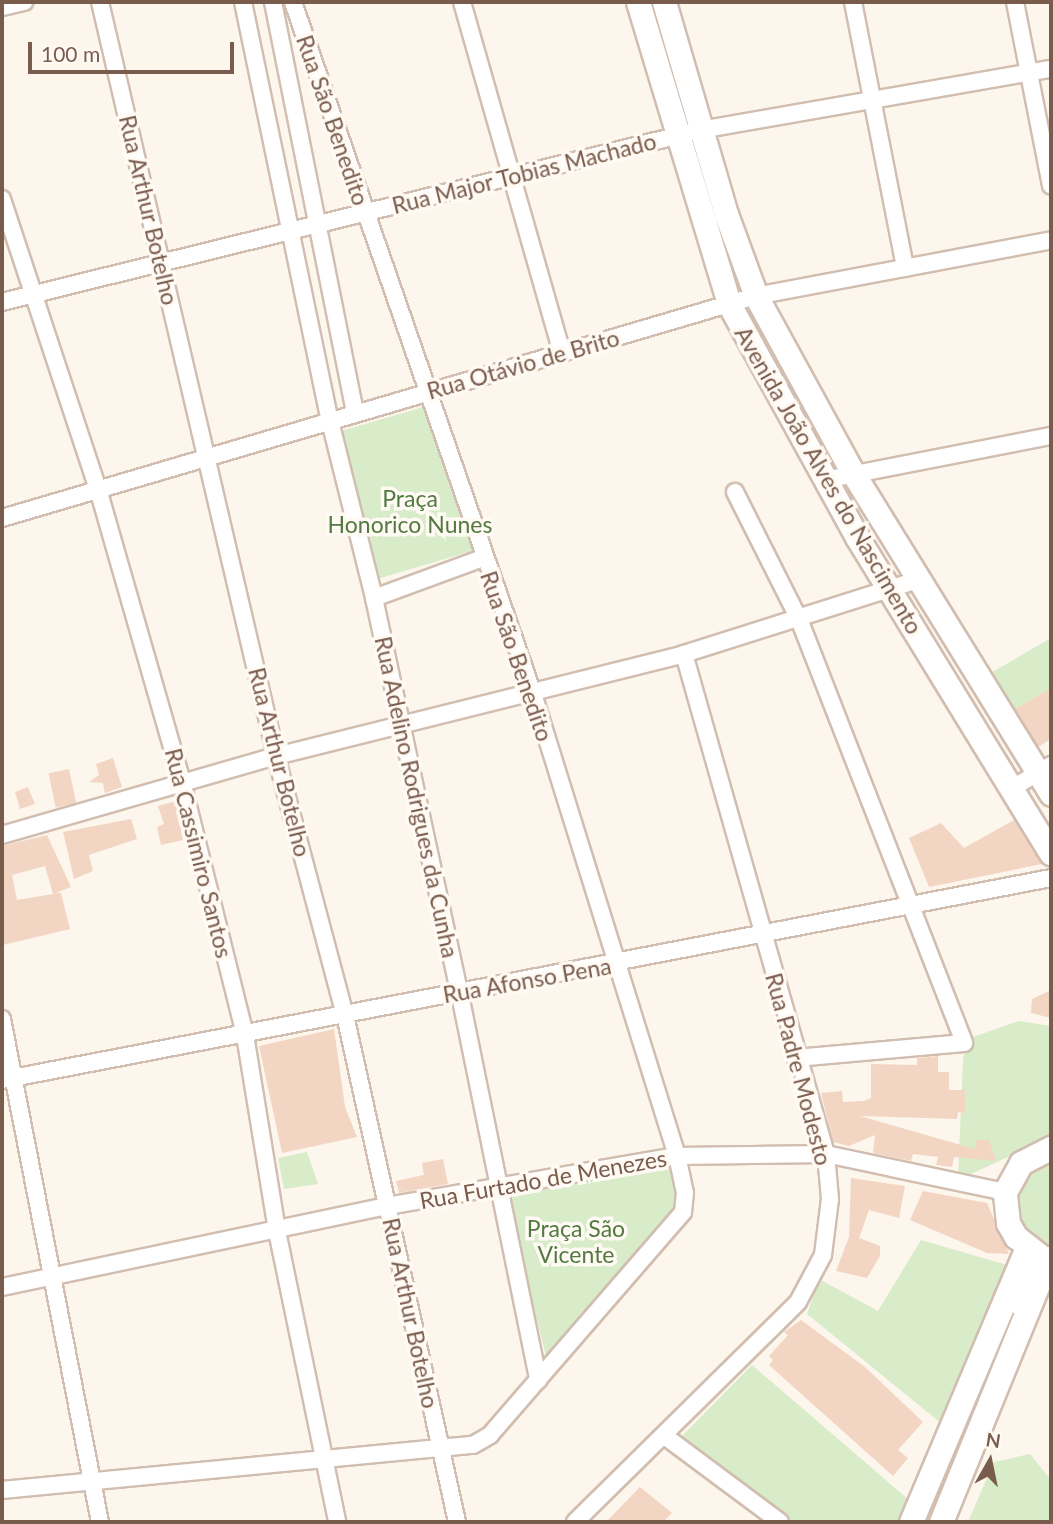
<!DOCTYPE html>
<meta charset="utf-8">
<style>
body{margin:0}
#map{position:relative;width:1053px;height:1524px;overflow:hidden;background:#fdf6ec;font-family:Lato,sans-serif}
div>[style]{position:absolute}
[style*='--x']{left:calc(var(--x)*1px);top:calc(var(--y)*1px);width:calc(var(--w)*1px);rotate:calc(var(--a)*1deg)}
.green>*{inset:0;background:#d8ecc9}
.building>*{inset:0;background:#f3d5c3;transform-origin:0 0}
.roads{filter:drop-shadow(2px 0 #d1beb0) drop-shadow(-2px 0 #d1beb0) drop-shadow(0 2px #d1beb0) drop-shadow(0 -2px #d1beb0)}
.street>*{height:16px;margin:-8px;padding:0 8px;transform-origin:8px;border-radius:8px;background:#fff}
.secondary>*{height:23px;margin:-11.5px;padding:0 11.5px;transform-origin:11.5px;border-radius:11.5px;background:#fff}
span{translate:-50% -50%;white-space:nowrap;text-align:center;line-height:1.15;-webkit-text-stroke:7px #fffaf3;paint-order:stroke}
.street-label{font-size:23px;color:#7a5c4d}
.park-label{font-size:23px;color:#537a41}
.frame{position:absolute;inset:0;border:4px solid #7a5c4d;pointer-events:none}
.north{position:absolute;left:955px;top:1426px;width:70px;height:70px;-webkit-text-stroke:5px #fffaf3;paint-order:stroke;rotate:9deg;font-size:19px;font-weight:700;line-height:28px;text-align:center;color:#7a5c4d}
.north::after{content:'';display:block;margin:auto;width:24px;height:32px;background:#7a5c4d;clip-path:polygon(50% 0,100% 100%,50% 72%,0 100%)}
.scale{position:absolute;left:28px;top:42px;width:206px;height:32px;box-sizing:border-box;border:4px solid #7a5c4d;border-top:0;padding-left:9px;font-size:21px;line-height:24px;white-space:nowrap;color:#7a5c4d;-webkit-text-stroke:5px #fffaf3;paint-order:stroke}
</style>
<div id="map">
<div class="green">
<i style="clip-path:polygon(427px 406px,475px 550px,374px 580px,341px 431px)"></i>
<i style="clip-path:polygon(1051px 638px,1051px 688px,1010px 712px,989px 674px)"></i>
<i style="clip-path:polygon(1019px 1021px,1051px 1026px,1051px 1137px,958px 1180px,963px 1058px,970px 1038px)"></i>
<i style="clip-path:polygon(307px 1152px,318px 1184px,284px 1189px,278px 1158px)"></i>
<i style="clip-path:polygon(1051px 1157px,1051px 1250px,1027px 1239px,1013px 1212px,1017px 1182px,1026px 1170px)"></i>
<i style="clip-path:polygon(672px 1169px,678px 1210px,547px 1360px,505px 1194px)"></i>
<i style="clip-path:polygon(921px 1240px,1007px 1265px,942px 1424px,807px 1314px,819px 1279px,878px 1311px)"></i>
<i style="clip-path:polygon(752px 1365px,909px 1500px,899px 1522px,794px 1522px,678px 1440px)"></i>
<i style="clip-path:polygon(1030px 1454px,1051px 1480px,1051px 1522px,968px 1522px,994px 1462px)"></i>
</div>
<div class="building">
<i style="clip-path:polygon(1051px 688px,1051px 739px,1038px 747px,1015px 709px)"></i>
<i style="clip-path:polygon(113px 758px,122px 787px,105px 793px,103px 783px,89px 782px,99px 775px,96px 764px)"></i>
<i style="left:69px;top:769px;width:35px;height:21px;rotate:78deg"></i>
<i style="clip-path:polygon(28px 787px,35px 804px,20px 809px,15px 792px)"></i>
<i style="clip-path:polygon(176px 801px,183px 840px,161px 845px,157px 827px,164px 824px,158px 806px)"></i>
<i style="clip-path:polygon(131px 819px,137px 839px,89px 855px,93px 871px,74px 879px,63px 832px)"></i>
<i style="clip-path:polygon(1014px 820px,1042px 864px,929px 887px,909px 838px,941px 823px,964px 848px)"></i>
<i style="clip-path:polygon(evenodd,47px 835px,71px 887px,56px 893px,61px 893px,70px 929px,3px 945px,2px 846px,47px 835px,45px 866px,53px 894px,17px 900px,12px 875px,45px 866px)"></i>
<i style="clip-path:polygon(1051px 990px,1051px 1018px,1031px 1013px,1032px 999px)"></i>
<i style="clip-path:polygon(334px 1029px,345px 1107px,357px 1137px,282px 1153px,259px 1046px)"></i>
<i style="clip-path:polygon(938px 1056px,938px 1072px,949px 1072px,949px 1090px,965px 1090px,965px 1113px,958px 1112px,957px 1119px,860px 1116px,975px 1149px,976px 1140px,989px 1140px,996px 1161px,954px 1157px,952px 1167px,936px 1165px,938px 1157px,913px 1154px,911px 1161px,873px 1153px,875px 1135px,849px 1146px,833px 1142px,821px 1093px,842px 1091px,843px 1102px,864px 1101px,871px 1098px,871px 1064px,917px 1065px,917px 1058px)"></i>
<i style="clip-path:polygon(443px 1159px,448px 1184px,399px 1193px,396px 1181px,424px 1175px,422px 1163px)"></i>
<i style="clip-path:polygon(851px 1178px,905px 1186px,899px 1218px,869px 1210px,859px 1238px,880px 1246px,880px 1256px,867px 1278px,836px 1271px,849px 1237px)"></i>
<i style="clip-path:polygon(923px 1191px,987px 1203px,1009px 1254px,987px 1253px,910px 1220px)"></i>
<i style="clip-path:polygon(801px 1320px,865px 1367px,923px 1422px,898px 1450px,908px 1458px,893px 1476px,769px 1365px,773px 1360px,769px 1356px,788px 1335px,784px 1332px)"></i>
<i style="clip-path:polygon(640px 1487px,672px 1513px,663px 1522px,606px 1522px)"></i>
</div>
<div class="roads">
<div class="street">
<i style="--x:100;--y:2;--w:774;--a:76.86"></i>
<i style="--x:276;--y:756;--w:268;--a:75.1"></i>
<i style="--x:345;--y:1015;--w:519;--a:77.54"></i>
<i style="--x:243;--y:2;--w:428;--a:78.3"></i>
<i style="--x:330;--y:421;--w:182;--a:76"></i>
<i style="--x:374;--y:598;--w:401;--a:77.8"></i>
<i style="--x:459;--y:990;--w:398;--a:78.5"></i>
<i style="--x:273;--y:2;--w:419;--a:78.7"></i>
<i style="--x:462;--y:2;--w:364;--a:74.1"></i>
<i style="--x:853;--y:2;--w:271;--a:78.9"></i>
<i style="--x:1015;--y:2;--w:187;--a:78.9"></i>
<i style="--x:2;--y:7;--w:23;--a:-13"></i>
<i style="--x:2;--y:199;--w:305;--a:71.7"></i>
<i style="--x:98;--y:489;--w:309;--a:74"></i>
<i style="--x:183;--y:786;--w:257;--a:76"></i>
<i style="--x:245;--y:1035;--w:199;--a:80.7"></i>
<i style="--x:277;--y:1231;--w:297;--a:78.3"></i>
<i style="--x:2;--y:302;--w:719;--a:-13.84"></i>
<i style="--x:700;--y:130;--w:356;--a:-9.9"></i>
<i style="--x:824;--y:480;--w:231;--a:-11"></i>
<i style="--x:735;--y:492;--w:142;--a:63.3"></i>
<i style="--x:799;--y:619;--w:455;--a:68.7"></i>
<i style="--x:964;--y:1043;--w:169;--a:174.9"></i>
<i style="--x:2;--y:518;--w:786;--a:-16.41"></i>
<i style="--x:756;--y:296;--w:300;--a:-10.7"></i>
<i style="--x:374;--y:598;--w:116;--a:-20.2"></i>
<i style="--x:1014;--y:787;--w:43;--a:-30.7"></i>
<i style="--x:2;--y:835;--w:285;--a:-16.1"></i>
<i style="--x:276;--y:756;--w:421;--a:-14"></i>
<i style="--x:684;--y:654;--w:248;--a:-17.6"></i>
<i style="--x:2;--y:1019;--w:512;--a:78.98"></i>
<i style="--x:2;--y:1080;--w:1068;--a:-10.9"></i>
<i style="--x:2;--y:1287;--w:393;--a:-11.9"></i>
<i style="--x:387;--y:1206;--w:294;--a:-9.8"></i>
<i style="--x:677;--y:1156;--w:149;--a:-0.8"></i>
<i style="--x:826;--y:1154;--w:183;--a:12"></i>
<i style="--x:1018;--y:1306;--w:56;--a:-69"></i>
<i style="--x:666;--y:1437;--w:142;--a:36.7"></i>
<i style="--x:2;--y:1490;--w:473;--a:-5.5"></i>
<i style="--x:473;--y:1445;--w:20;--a:-30"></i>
<i style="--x:490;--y:1435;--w:295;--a:-49.1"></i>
<i style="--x:683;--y:1212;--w:19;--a:-84"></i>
<i style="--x:685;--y:1193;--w:38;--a:-102"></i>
<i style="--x:677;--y:1156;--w:487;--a:-107.3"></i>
<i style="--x:532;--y:691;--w:729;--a:-109.13"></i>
<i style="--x:575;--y:1522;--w:313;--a:-44.6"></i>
<i style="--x:798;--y:1302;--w:53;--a:-62"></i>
<i style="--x:823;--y:1255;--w:56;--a:-82.9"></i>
<i style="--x:830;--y:1199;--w:45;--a:-95.1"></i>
<i style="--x:826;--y:1154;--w:520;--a:-105.85"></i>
</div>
<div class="secondary">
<i style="--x:638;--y:2;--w:315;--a:73.2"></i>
<i style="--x:729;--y:304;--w:266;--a:61.2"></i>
<i style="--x:857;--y:537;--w:371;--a:58.5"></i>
<i style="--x:664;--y:2;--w:221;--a:73.7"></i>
<i style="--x:726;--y:214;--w:87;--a:69.9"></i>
<i style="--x:756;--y:296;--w:202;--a:61.3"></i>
<i style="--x:853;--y:473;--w:377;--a:58.3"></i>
<i style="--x:1038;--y:1254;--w:28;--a:-142"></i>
<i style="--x:1016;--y:1237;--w:16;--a:-120"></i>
<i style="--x:1008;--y:1223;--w:31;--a:-96"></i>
<i style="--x:1005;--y:1192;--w:33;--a:-61"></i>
<i style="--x:1021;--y:1163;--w:34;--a:-27"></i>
<i style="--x:911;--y:1522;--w:298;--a:-67.1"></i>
<i style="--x:941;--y:1522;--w:285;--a:-67.8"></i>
</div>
</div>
<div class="street-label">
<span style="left:333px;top:120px;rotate:71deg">Rua São Benedito</span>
<span style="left:524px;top:173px;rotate:-14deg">Rua Major Tobias Machado</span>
<span style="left:149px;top:210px;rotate:77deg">Rua Arthur Botelho</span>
<span style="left:523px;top:364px;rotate:-16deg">Rua Otávio de Brito</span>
<span style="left:829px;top:480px;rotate:60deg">Avenida João Alves do Nascimento</span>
<span style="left:517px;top:656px;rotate:71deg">Rua São Benedito</span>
<span style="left:280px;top:762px;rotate:76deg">Rua Arthur Botelho</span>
<span style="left:417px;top:797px;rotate:78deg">Rua Adelino Rodrigues da Cunha</span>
<span style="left:199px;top:853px;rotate:76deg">Rua Cassimiro Santos</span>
<span style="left:527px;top:980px;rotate:-10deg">Rua Afonso Pena</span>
<span style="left:799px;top:1069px;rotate:75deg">Rua Padre Modesto</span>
<span style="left:543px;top:1179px;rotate:-10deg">Rua Furtado de Menezes</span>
<span style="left:411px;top:1313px;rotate:78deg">Rua Arthur Botelho</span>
</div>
<div class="park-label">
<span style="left:410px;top:511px">Praça<br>Honorico Nunes</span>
<span style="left:576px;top:1241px">Praça São<br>Vicente</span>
</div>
<div class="frame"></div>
<div class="north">N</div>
<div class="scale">100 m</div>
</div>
